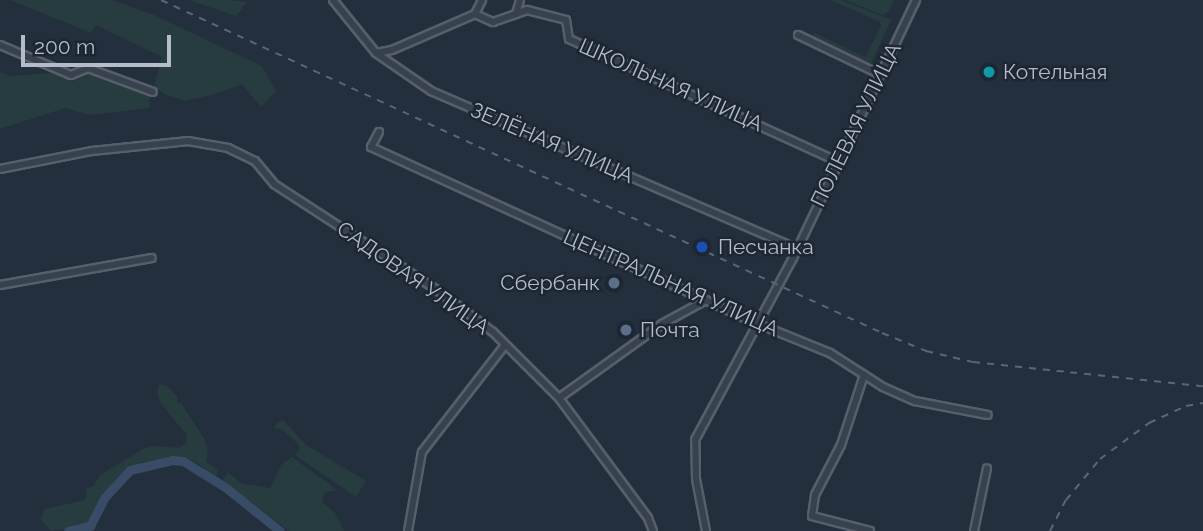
<!DOCTYPE html>
<meta charset="utf-8">
<style>
body{margin:0}
#map{position:relative;width:1203px;height:531px;overflow:hidden;background:#242f3e;font-family:Raleway,sans-serif}
div>[style]{position:absolute}
[style*='--x']{left:calc(var(--x)*1px);top:calc(var(--y)*1px);width:calc(var(--w)*1px);rotate:calc(var(--a)*1deg)}
.green>*{inset:0;background:#263c3f}
.river>*{height:9px;margin:-4.5px;padding:0 4.5px;transform-origin:4.5px;border-radius:4.5px;background:#394c67}
.roads{filter:drop-shadow(2px 0 #565f6c) drop-shadow(-2px 0 #565f6c) drop-shadow(0 2px #565f6c) drop-shadow(0 -2px #565f6c)}
.minor>*{height:6px;margin:-3px;padding:0 3px;transform-origin:3px;border-radius:3px;background:#38414e}
.rail>*{height:2px;margin-top:-1px;transform-origin:0;background:repeating-linear-gradient(90deg,#5a6575 0 7px,transparent 0 14px)}
.dots>*{width:19px;height:19px;translate:-50% -50%;box-sizing:border-box;border:4px solid #1d2633;border-radius:50%}
span{translate:-50% -50%;white-space:nowrap;text-align:center;line-height:1.15;-webkit-text-stroke:5px #1d2633;paint-order:stroke}
.poi-label{font-size:21px;color:#b4bcc9}
.left{translate:0 -50%;text-align:left}
.right{translate:-100% -50%;text-align:right}
.street-label{font-size:21px;color:#b4bcc9}
.scale{position:absolute;left:21px;top:35px;width:150px;height:32px;box-sizing:border-box;border:4px solid #b4bcc9;border-top:0;padding-left:9px;font-size:21px;line-height:24px;white-space:nowrap;color:#b4bcc9;-webkit-text-stroke:5px #1d2633;paint-order:stroke}
</style>
<div id="map">
<div class="green">
<i style="clip-path:polygon(10px 0,112px 0,154px 15px,262px 66px,276px 91px,261px 107px,242px 84px,216px 94px,185px 101px,164px 94px,154px 86px,162px 57px,96px 25px,91px 33px)"></i>
<i style="clip-path:polygon(189px 0,230px 0,247px 2px,236px 16px)"></i>
<i style="clip-path:polygon(830px 0,841px 0,891px 20px,870px 66px,812px 39px,811px 35px,815px 33px,865px 57px,881px 26px,879px 21px)"></i>
<i style="clip-path:polygon(845px 0,894px 0,889px 11px,883px 15px)"></i>
<i style="clip-path:polygon(0 72px,10px 76px,51px 73px,73px 81px,91px 74px,149px 95px,150px 108px,90px 115px,65px 108px,0 129px)"></i>
<i style="clip-path:polygon(159px 384px,166px 385px,178px 397px,177px 402px,181px 403px,198px 429px,205px 440px,208px 453px,206px 462px,218px 470px,216px 477px,194px 461px,182px 457px,141px 462px,103px 493px,88px 525px,51px 531px,40px 519px,45px 509px,85px 500px,87px 488px,94px 486px,100px 475px,145px 448px,153px 446px,179px 448px,186px 443px,187px 435px,161px 404px,157px 393px)"></i>
<i style="clip-path:polygon(283px 420px,306px 445px,366px 481px,356px 497px,295px 455px,300px 448px,296px 442px,283px 430px,274px 428px,277px 422px)"></i>
<i style="clip-path:polygon(292px 457px,337px 490px,324px 493px,322px 502px,335px 513px,344px 531px,289px 531px,223px 481px,228px 472px,240px 483px,270px 488px,281px 465px)"></i>
</div>
<div class="river">
<i style="--x:68;--y:531;--w:23;--a:-13"></i>
<i style="--x:90;--y:526;--w:31;--a:-63"></i>
<i style="--x:104;--y:498;--w:38;--a:-47"></i>
<i style="--x:130;--y:470;--w:43;--a:-13.4"></i>
<i style="--x:172;--y:460;--w:11;--a:5"></i>
<i style="--x:183;--y:461;--w:49;--a:31.8"></i>
<i style="--x:225;--y:487;--w:70;--a:38.7"></i>
</div>
<div class="roads">
<div class="minor">
<i style="--x:333;--y:0;--w:68;--a:50.9"></i>
<i style="--x:376;--y:53;--w:67;--a:34.6"></i>
<i style="--x:431;--y:91;--w:399;--a:23.3"></i>
<i style="--x:475;--y:14;--w:20;--a:24"></i>
<i style="--x:493;--y:22;--w:24;--a:-19"></i>
<i style="--x:516;--y:14;--w:15;--a:-74"></i>
<i style="--x:516;--y:14;--w:12;--a:-20"></i>
<i style="--x:527;--y:10;--w:40;--a:14.4"></i>
<i style="--x:566;--y:20;--w:19;--a:81"></i>
<i style="--x:569;--y:39;--w:297;--a:24.5"></i>
<i style="--x:798;--y:35;--w:85;--a:25.7"></i>
<i style="--x:0;--y:45;--w:77;--a:22.9"></i>
<i style="--x:71;--y:75;--w:18;--a:-22"></i>
<i style="--x:88;--y:68;--w:69;--a:20.3"></i>
<i style="--x:376;--y:53;--w:16;--a:-11"></i>
<i style="--x:392;--y:50;--w:90;--a:-23.4"></i>
<i style="--x:475;--y:14;--w:16;--a:-63"></i>
<i style="--x:379;--y:132;--w:17;--a:118"></i>
<i style="--x:371;--y:147;--w:423;--a:24.6"></i>
<i style="--x:756;--y:323;--w:80;--a:22.1"></i>
<i style="--x:830;--y:353;--w:63;--a:32.7"></i>
<i style="--x:883;--y:387;--w:35;--a:24"></i>
<i style="--x:915;--y:401;--w:74;--a:10.9"></i>
<i style="--x:0;--y:169;--w:94;--a:-11.1"></i>
<i style="--x:92;--y:151;--w:97;--a:-5.9"></i>
<i style="--x:188;--y:141;--w:41;--a:9.9"></i>
<i style="--x:228;--y:148;--w:30;--a:26"></i>
<i style="--x:255;--y:161;--w:30;--a:50"></i>
<i style="--x:274;--y:184;--w:194;--a:33"></i>
<i style="--x:437;--y:290;--w:70;--a:36.9"></i>
<i style="--x:493;--y:332;--w:93;--a:45"></i>
<i style="--x:559;--y:398;--w:149;--a:53.4"></i>
<i style="--x:648;--y:518;--w:14;--a:69"></i>
<i style="--x:0;--y:285;--w:154;--a:-10.1"></i>
<i style="--x:864;--y:375;--w:74;--a:108.2"></i>
<i style="--x:841;--y:445;--w:56;--a:117.5"></i>
<i style="--x:815;--y:495;--w:21;--a:98"></i>
<i style="--x:812;--y:516;--w:60;--a:14.5"></i>
<i style="--x:559;--y:398;--w:127;--a:-35.7"></i>
<i style="--x:662;--y:324;--w:50;--a:-28.6"></i>
<i style="--x:408;--y:531;--w:80;--a:-80"></i>
<i style="--x:422;--y:452;--w:135;--a:-52.2"></i>
<i style="--x:706;--y:531;--w:53;--a:-100.9"></i>
<i style="--x:696;--y:479;--w:39;--a:-91"></i>
<i style="--x:695;--y:440;--w:207;--a:-61.7"></i>
<i style="--x:793;--y:258;--w:286;--a:-64.5"></i>
<i style="--x:974;--y:531;--w:64;--a:-78.3"></i>
</div>
</div>
<div class="rail">
<i style="--x:161;--y:0;--w:794;--a:24.79"></i>
<i style="--x:882;--y:333;--w:48;--a:22.2"></i>
<i style="--x:926;--y:351;--w:48;--a:13.2"></i>
<i style="--x:973;--y:362;--w:231;--a:6"></i>
<i style="--x:1050;--y:531;--w:35;--a:-63"></i>
<i style="--x:1066;--y:500;--w:53;--a:-50.3"></i>
<i style="--x:1100;--y:459;--w:61;--a:-36.3"></i>
<i style="--x:1149;--y:423;--w:41;--a:-24.7"></i>
<i style="--x:1186;--y:406;--w:17;--a:-10"></i>
</div>
<div class="dots">
<i style="left:989px;top:72px;background:#0f9aa8"></i>
<i style="left:702px;top:247px;background:#1a4fb4"></i>
<i style="left:614px;top:283px;background:#5c6f8a"></i>
<i style="left:626px;top:330px;background:#5c6f8a"></i>
</div>
<div class="poi-label">
<span class="left" style="left:1003px;top:72px">Котельная</span>
<span class="left" style="left:718px;top:247px">Песчанка</span>
<span class="right" style="left:600px;top:283px">Сбербанк</span>
<span class="left" style="left:640px;top:330px">Почта</span>
</div>
<div class="street-label">
<span style="left:671px;top:85px;rotate:24deg">ШКОЛЬНАЯ УЛИЦА</span>
<span style="left:856px;top:125px;rotate:-64deg">ПОЛЕВАЯ УЛИЦА</span>
<span style="left:552px;top:143px;rotate:23deg">ЗЕЛЁНАЯ УЛИЦА</span>
<span style="left:413px;top:278px;rotate:35deg">САДОВАЯ УЛИЦА</span>
<span style="left:671px;top:283px;rotate:24deg">ЦЕНТРАЛЬНАЯ УЛИЦА</span>
</div>
<div class="scale">200 m</div>
</div>
